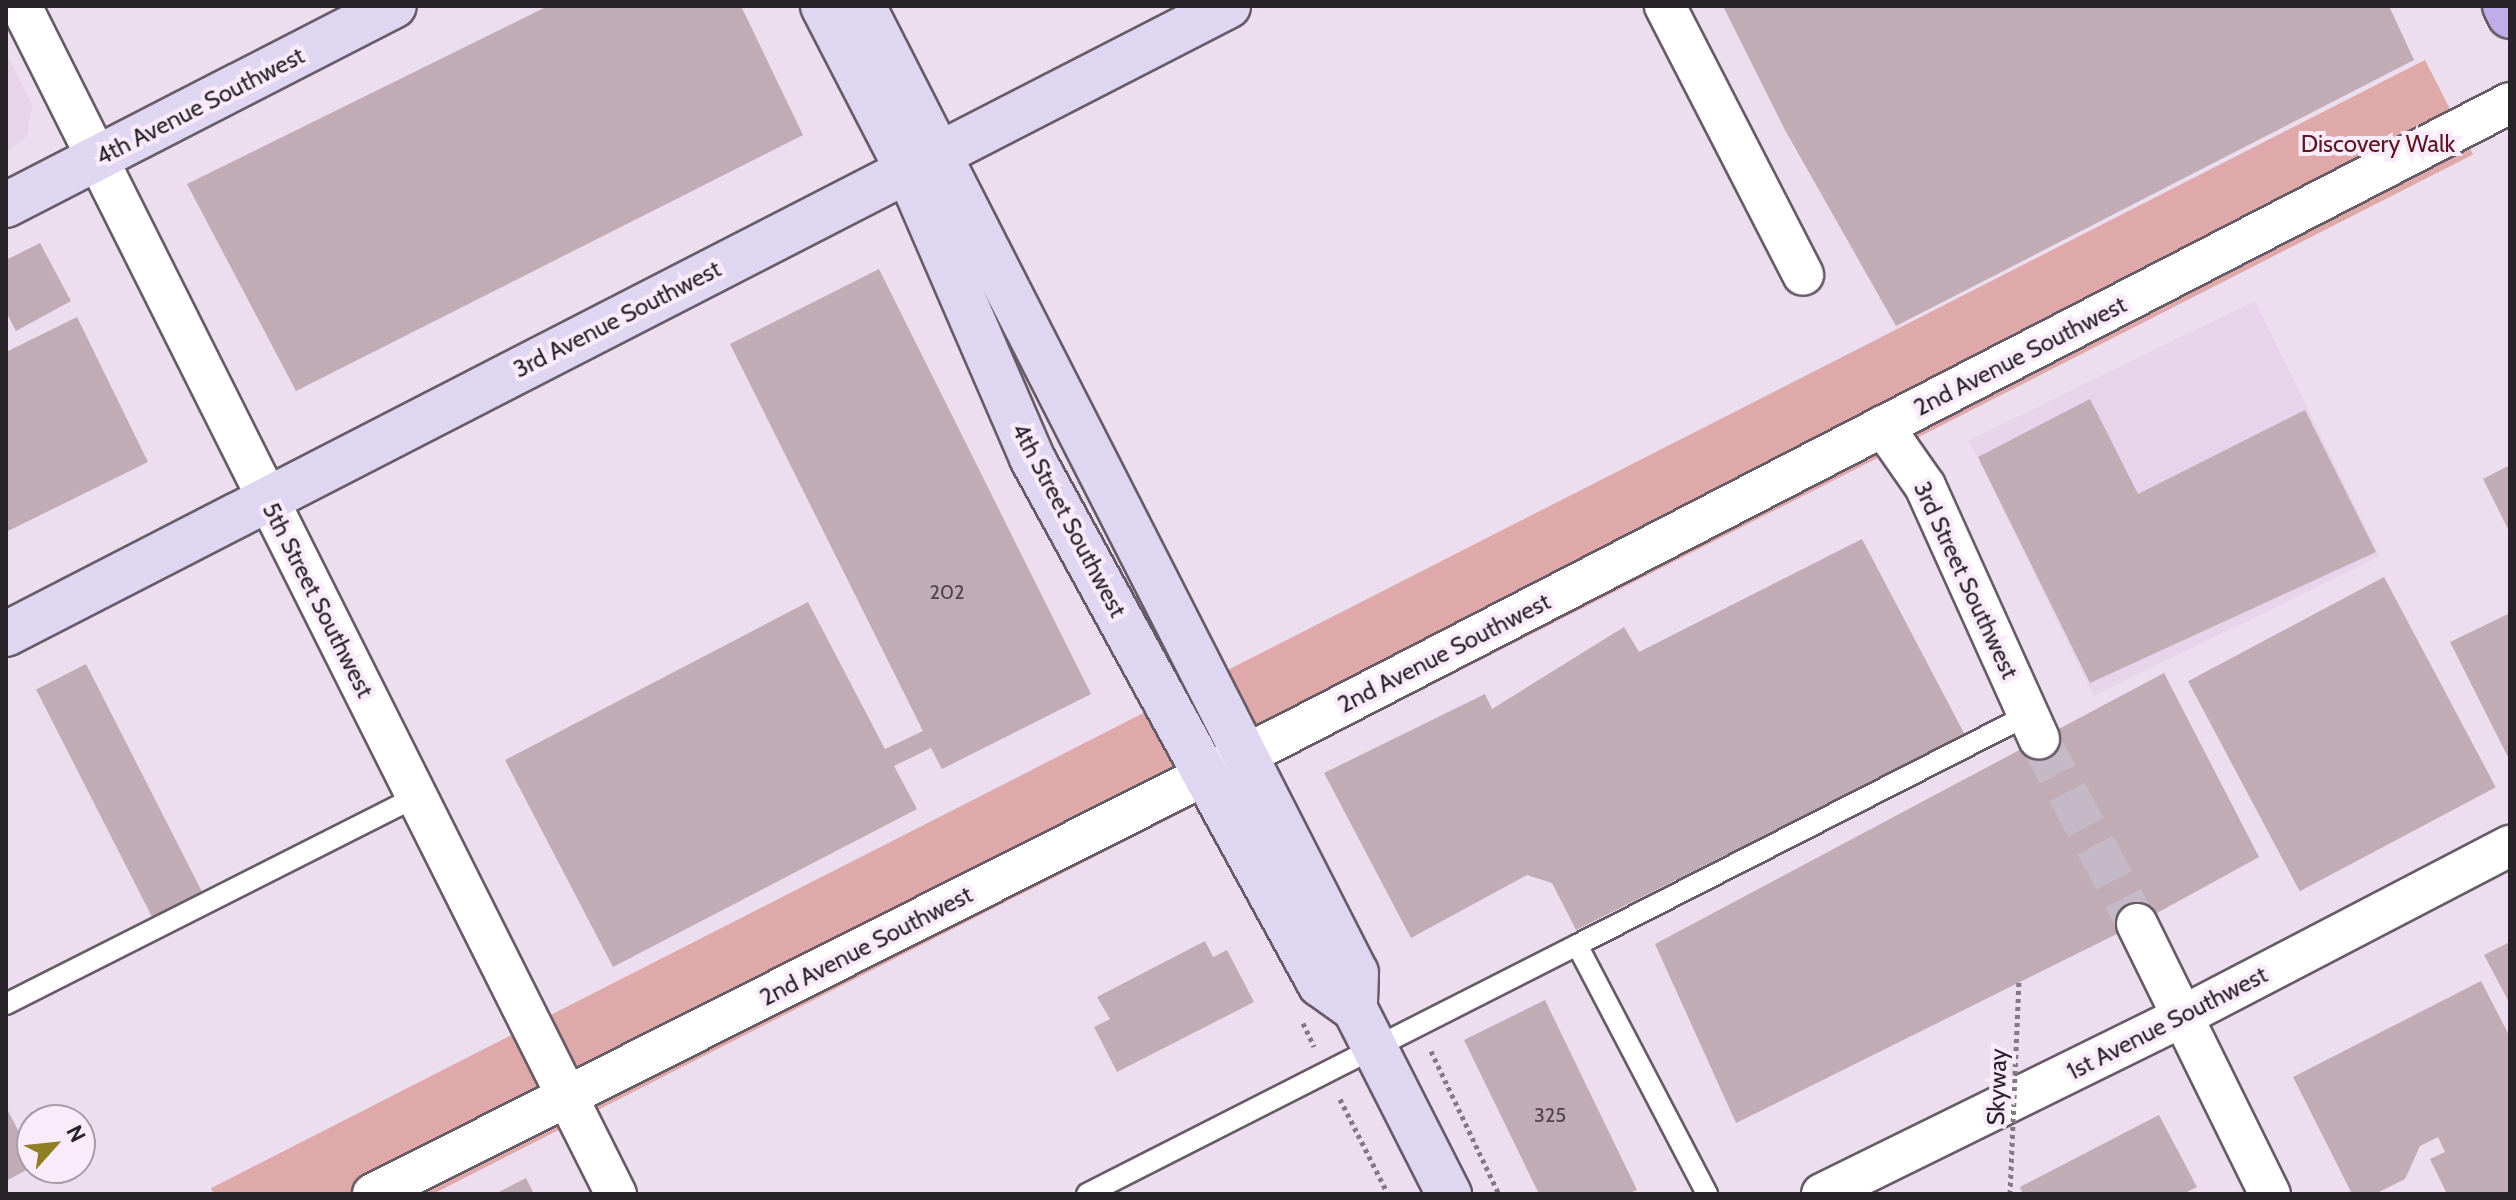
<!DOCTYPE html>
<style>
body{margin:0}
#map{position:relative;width:2516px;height:1200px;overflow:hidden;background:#ecdeee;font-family:Cabin,sans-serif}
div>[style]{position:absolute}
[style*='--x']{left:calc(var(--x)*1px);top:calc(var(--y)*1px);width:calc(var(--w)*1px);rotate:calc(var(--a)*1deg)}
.built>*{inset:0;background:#e7d3ea;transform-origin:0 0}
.green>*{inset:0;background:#dfa8a9;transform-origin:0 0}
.building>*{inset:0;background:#c1acb5;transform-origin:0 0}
.street-tunnel>*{height:40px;margin-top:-20px;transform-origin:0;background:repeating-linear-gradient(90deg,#c5b9c7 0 40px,transparent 0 60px)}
.path>*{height:5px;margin-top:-2.5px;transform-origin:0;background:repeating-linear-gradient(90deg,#827983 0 4px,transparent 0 8px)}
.roads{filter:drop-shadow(2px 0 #675b68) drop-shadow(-2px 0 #675b68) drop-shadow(0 2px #675b68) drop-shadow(0 -2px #675b68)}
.lane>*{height:20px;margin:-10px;padding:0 10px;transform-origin:10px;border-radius:10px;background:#fff}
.street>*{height:40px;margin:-20px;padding:0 20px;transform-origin:20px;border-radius:20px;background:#fff}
.secondary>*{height:44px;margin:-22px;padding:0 22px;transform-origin:22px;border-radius:22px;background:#dfd6f2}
.primary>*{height:44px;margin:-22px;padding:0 22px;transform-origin:22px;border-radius:22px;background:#beade6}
.path-bridge>*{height:5px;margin-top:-2.5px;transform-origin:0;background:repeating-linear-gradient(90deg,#827983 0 4px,transparent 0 8px)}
span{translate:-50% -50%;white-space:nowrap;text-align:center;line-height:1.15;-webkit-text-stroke:8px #faebfb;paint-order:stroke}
.number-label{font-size:20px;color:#4e454c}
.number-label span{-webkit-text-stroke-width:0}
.street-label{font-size:24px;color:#282329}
.park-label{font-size:24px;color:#5b1620}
.frame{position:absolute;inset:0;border:8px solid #282329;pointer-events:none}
.north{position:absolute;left:16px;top:1104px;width:80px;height:80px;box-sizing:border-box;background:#faebfb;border:2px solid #a69ba7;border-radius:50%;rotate:63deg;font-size:22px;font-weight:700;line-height:32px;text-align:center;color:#282329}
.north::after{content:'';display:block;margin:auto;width:28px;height:36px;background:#8f7e24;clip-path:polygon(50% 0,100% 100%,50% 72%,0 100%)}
</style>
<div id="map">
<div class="built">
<i style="clip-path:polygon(6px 53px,32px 105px,27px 135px,6px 154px)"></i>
<i style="left:2255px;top:301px;width:284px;height:318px;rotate:64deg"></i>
</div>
<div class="green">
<i style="left:2425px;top:60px;width:106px;height:2485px;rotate:63deg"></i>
</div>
<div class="building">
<i style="clip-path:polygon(548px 6px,741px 6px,803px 135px,296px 391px,187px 184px)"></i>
<i style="clip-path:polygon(1723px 6px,2389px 6px,2414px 60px,1896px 326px,1785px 130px)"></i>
<i style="clip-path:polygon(40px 243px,71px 301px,16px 331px,6px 312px,6px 260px)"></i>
<i style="clip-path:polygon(879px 269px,1091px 694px,942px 769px,931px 748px,894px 766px,917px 809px,613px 967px,505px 760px,808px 602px,885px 749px,923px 731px,730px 344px)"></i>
<i style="clip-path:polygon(77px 317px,148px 462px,6px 532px,6px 352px)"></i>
<i style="clip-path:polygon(2090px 399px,2138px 494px,2305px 410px,2376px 552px,2090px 683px,1978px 457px)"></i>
<i style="clip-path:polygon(2510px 465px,2510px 533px,2483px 479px)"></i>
<i style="clip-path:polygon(1862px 539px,1965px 735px,1576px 930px,1552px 883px,1527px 875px,1411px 938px,1324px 773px,1485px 694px,1492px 709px,1624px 627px,1639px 652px)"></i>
<i style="left:2384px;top:577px;width:238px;height:222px;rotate:62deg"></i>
<i style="clip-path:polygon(2510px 613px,2510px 761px,2450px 642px)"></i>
<i style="left:86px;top:664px;width:267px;height:56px;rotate:63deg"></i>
<i style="clip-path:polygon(2164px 673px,2259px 857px,2137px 924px,1736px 1123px,1655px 944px)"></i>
<i style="clip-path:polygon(1205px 941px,1213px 957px,1227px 950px,1254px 1002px,1117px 1072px,1094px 1027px,1110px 1019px,1097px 997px)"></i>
<i style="clip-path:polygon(2510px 942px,2510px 1004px,2484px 955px)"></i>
<i style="clip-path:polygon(2481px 981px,2510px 1037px,2510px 1192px,2447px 1194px,2430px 1159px,2445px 1152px,2438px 1137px,2420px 1146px,2405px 1179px,2375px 1194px,2352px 1194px,2293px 1077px)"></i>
<i style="clip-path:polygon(1545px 1000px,1637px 1190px,1627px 1194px,1539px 1194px,1464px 1040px)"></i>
<i style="clip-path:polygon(6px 1107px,32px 1157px,32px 1167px,6px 1181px)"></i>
<i style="clip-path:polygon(2159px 1115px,2197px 1187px,2183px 1194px,2023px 1194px,2020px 1187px)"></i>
<i style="clip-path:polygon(526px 1178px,534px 1194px,495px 1194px)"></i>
</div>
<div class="street-tunnel">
<i style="--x:2039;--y:739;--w:209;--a:62.1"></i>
</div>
<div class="path">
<i style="--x:1303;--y:1023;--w:26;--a:65"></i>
<i style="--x:1431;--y:1051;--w:158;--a:64.6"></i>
<i style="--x:1340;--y:1099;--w:106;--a:63.2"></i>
</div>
<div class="roads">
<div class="lane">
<i style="--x:1577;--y:945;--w:506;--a:-27.02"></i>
<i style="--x:6;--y:1004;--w:461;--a:-26.8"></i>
<i style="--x:1087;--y:1194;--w:550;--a:-26.94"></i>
<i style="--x:1577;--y:945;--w:281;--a:62.4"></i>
</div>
<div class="street">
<i style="--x:21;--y:6;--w:1329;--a:63.4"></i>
<i style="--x:1665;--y:6;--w:302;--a:62.8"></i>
<i style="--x:1883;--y:426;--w:73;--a:55"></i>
<i style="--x:1925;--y:486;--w:277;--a:65.7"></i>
<i style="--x:2137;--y:924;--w:301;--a:63.8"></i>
<i style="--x:373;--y:1194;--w:1021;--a:-26.72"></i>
<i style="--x:1285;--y:735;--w:1378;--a:-27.29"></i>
<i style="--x:1822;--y:1194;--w:400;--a:-26.2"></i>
<i style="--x:2181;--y:1017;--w:371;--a:-27.5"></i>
</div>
<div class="secondary">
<i style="--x:823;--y:6;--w:186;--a:62.7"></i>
<i style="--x:908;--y:171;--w:313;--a:66.6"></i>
<i style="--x:1032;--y:458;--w:600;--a:61.3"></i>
<i style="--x:1320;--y:984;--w:43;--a:35.5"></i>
<i style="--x:1355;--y:1009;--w:208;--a:63.1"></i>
<i style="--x:863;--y:6;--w:1085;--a:62.99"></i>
<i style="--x:1356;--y:973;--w:36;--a:92"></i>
<i style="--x:6;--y:205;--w:436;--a:-27.2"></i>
<i style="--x:6;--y:634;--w:1374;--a:-27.2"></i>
</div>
<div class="primary">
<i style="--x:2505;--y:6;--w:11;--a:63"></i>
</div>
</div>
<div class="path-bridge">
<i style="--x:2010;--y:1194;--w:213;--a:-87.6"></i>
</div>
<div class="number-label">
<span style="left:947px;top:592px">202</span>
<span style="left:1550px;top:1115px">325</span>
</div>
<div class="street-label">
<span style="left:200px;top:106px;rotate:-27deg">4th Avenue Southwest</span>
<span style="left:617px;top:319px;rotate:-27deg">3rd Avenue Southwest</span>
<span style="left:2020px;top:356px;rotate:-27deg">2nd Avenue Southwest</span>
<span style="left:1069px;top:520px;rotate:62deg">4th Street Southwest</span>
<span style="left:1966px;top:580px;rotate:65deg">3rd Street Southwest</span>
<span style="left:318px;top:600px;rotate:63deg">5th Street Southwest</span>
<span style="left:1444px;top:653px;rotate:-27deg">2nd Avenue Southwest</span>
<span style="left:866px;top:946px;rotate:-27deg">2nd Avenue Southwest</span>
<span style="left:2167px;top:1023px;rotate:-27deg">1st Avenue Southwest</span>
<span style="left:1997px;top:1087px;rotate:-88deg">Skyway</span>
</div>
<div class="park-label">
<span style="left:2378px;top:144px">Discovery Walk</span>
</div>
<div class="frame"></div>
<div class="north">N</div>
</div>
